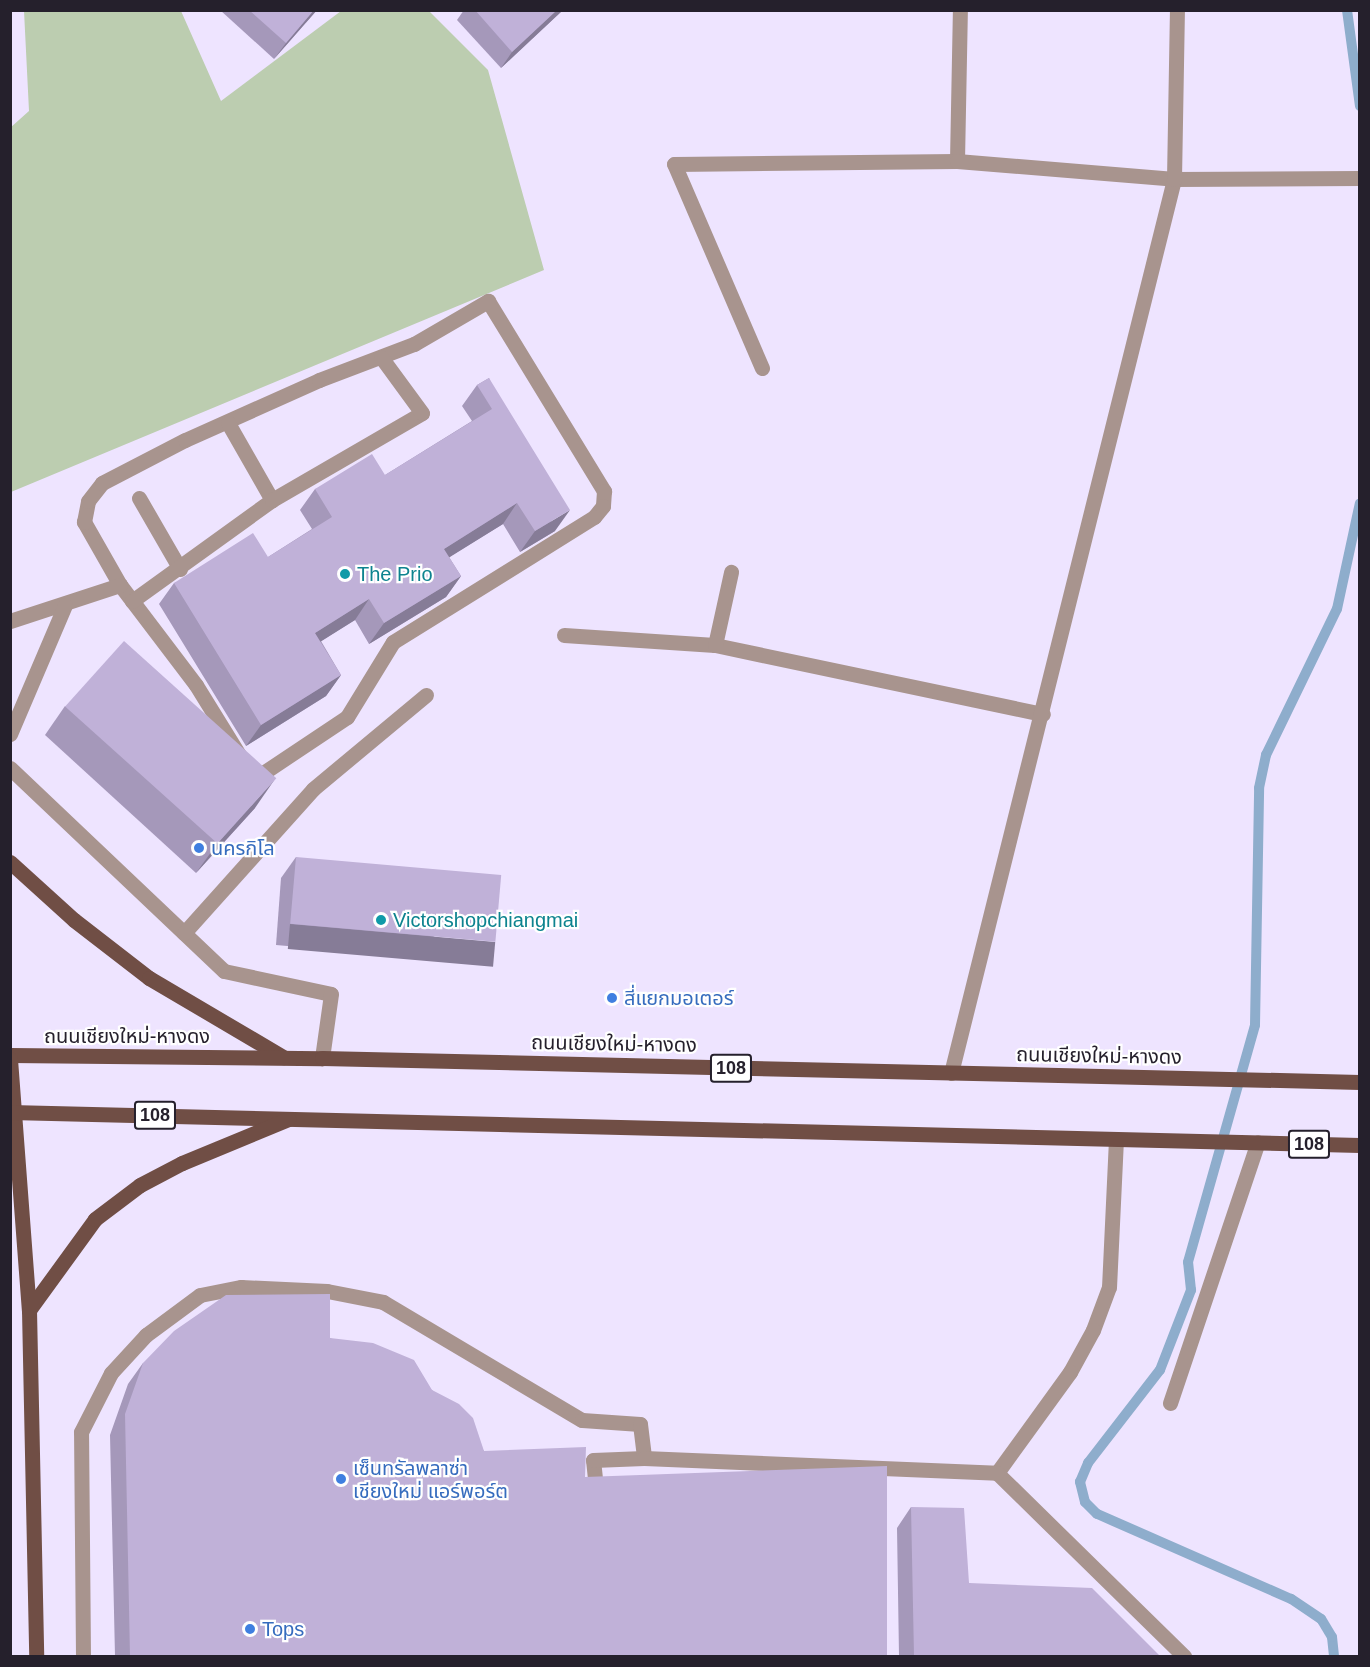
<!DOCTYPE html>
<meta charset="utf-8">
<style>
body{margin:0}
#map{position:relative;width:1370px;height:1667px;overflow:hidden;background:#eee4ff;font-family:Helvetica,"Noto Sans Thai",sans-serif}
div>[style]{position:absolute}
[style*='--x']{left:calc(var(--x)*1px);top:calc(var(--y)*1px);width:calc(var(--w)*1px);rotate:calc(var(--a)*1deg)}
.green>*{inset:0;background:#bccdb0}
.stream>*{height:10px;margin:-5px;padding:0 5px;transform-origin:5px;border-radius:5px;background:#8eadcc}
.minor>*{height:15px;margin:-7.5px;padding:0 7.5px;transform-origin:7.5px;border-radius:7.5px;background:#a8948e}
.major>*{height:15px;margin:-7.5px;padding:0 7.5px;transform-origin:7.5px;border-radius:7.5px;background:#704e45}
.wall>*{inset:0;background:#a598ba}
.shaded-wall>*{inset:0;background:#867c97;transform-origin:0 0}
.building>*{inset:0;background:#c0b1d8;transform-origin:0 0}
.dots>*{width:16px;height:16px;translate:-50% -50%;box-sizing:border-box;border:3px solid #fff;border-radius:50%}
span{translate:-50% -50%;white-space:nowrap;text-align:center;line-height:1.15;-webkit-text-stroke:4.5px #fff;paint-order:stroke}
.shield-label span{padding:2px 4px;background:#fff;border:2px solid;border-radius:4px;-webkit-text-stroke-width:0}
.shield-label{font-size:18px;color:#25202c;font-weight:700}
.culture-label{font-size:20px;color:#0d838f}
.left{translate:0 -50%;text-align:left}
.shop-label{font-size:20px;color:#366cbe}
.street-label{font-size:20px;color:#25202c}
.frame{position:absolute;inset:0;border:12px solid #25202c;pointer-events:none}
</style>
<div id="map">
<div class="green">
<i style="clip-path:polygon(24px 11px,181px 11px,221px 101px,341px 11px,429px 11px,488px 70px,544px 270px,11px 492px,10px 128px,29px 111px)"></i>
</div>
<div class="stream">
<i style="--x:1347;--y:10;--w:97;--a:82.3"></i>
<i style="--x:1334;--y:1656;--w:19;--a:-96"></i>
<i style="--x:1332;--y:1637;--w:21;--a:-121"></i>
<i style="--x:1321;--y:1619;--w:36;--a:-146"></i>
<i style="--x:1291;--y:1599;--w:212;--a:-156.3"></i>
<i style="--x:1097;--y:1514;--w:17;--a:-135"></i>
<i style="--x:1085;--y:1502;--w:21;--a:-104"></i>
<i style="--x:1080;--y:1482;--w:21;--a:-67"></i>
<i style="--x:1088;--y:1463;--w:118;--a:-52.3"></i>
<i style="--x:1160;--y:1370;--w:86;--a:-68.8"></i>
<i style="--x:1191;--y:1290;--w:28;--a:-96"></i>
<i style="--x:1188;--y:1262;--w:246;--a:-74.2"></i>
<i style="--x:1255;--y:1025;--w:237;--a:-89"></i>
<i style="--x:1259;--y:788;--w:34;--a:-78"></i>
<i style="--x:1266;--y:755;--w:162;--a:-64.1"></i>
<i style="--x:1337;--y:609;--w:108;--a:-77.8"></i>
</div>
<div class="minor">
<i style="--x:957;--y:161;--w:151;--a:-88.9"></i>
<i style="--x:488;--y:301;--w:223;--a:58.6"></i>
<i style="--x:604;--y:491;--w:15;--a:94"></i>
<i style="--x:603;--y:506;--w:14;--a:129"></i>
<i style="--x:594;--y:517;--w:237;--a:148.1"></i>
<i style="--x:393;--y:642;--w:88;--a:121.5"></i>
<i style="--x:347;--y:717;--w:112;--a:146.3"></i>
<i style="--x:254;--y:779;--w:110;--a:-121.7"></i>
<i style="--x:196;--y:685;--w:126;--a:-127.2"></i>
<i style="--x:120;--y:585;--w:73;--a:-119.7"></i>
<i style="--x:84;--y:522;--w:21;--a:-79"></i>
<i style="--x:88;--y:501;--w:23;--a:-52"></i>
<i style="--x:102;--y:483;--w:93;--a:-27.4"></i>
<i style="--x:185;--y:440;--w:147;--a:-24.1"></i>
<i style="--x:319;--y:380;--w:102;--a:-20.8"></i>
<i style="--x:414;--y:344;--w:86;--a:-30.2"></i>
<i style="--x:762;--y:368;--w:222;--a:-113.3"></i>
<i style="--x:674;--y:164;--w:283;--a:-0.6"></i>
<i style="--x:957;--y:161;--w:218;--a:4.7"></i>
<i style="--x:1174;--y:179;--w:186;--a:-0.3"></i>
<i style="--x:228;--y:423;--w:89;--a:60.3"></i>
<i style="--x:139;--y:498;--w:82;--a:60"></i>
<i style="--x:132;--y:601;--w:173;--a:-35.8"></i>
<i style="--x:272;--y:500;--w:173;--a:-30.1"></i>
<i style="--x:422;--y:413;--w:69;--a:-126.2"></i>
<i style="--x:10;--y:621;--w:116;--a:-18.1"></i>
<i style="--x:564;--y:635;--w:151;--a:3.8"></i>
<i style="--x:715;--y:645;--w:335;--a:11.9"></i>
<i style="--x:715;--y:645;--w:75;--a:-77.6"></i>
<i style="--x:10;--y:734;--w:140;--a:-66.9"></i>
<i style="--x:10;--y:768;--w:295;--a:43.5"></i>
<i style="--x:224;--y:971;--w:109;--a:12.1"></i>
<i style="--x:331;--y:994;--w:65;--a:98"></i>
<i style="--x:184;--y:933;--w:193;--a:-48.1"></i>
<i style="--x:313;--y:789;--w:147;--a:-39.8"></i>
<i style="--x:951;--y:1073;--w:921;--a:-75.99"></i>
<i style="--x:1174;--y:179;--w:169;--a:-89"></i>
<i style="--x:1116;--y:1139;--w:148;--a:92.7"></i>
<i style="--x:1109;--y:1287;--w:46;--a:110.4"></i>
<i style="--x:1093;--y:1330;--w:48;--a:118.7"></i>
<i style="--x:1070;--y:1372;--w:125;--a:125.9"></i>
<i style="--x:997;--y:1473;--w:262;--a:44.4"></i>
<i style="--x:1170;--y:1403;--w:275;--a:-71.4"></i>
<i style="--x:596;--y:1488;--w:28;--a:-96"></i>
<i style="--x:593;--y:1460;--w:51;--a:-2.2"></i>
<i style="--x:83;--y:1656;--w:224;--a:-90.5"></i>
<i style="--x:81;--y:1432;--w:66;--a:-63"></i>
<i style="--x:111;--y:1373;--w:52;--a:-47.4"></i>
<i style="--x:146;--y:1335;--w:67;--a:-36.5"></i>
<i style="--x:200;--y:1295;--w:42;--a:-11"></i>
<i style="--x:241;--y:1287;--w:86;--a:2.7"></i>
<i style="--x:327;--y:1291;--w:57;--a:11.1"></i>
<i style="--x:383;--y:1302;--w:231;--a:30.7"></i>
<i style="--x:582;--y:1420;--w:58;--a:3.9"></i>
<i style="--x:640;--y:1424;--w:34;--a:83"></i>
<i style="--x:644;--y:1458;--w:353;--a:2.4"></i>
</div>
<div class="major">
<i style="--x:10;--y:862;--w:86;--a:42.2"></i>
<i style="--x:74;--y:920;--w:95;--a:37.7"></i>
<i style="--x:149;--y:978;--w:156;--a:30.5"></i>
<i style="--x:10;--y:1055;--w:312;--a:0.6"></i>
<i style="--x:322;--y:1058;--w:1038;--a:1.32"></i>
<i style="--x:10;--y:1059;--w:252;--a:85.7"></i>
<i style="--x:29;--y:1310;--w:346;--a:88.8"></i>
<i style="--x:10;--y:1112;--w:1350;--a:1.4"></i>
<i style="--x:29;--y:1310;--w:112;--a:-54"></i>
<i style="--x:95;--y:1219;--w:56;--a:-37.1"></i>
<i style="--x:140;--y:1185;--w:47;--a:-27.6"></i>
<i style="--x:182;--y:1163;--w:115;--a:-22.5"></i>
</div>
<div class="wall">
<i style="clip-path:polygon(220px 10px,317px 10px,274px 59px)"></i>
<i style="clip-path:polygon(464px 10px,563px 10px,501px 68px,457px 20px)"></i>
<i style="clip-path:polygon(489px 378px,555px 531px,520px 552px,503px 524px,449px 557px,461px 576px,446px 597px,369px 644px,355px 620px,321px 641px,341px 675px,326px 696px,246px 746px,159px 604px,174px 583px,268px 557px,312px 529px,300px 510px,315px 489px,385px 475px,472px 421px,462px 406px,477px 385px)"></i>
<i style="clip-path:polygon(65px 706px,255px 808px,196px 873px,45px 735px)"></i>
<i style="clip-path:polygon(296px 857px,480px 963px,276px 945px,281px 878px)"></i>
<i style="clip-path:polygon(330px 1338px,432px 1390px,484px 1451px,585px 1477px,887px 1656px,115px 1656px,110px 1435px,128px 1384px,143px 1363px)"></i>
<i style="clip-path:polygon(911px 1507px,969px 1583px,1160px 1656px,899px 1656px,897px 1528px)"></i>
</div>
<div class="shaded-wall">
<i style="clip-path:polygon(314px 10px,317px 10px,274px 59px,286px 43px)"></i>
<i style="clip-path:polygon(557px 10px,563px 10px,501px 68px,512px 52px)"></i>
<i style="clip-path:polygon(517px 503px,503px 524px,429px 570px,444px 549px)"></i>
<i style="clip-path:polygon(570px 510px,555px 531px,520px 552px,535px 531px)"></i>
<i style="clip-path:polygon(461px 576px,446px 597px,369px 644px,384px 623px)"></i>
<i style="clip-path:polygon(369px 599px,355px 620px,301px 654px,315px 633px)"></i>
<i style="clip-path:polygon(341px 675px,326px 696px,246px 746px,261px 725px)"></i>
<i style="clip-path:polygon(275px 779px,255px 808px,196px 873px,217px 844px)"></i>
<i style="left:290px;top:924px;width:206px;height:25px;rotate:5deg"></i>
</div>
<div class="building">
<i style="clip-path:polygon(249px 10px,314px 10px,286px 43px)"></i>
<i style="clip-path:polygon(475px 10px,557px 10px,512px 52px)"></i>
<i style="clip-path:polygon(489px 378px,570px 510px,535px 531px,517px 503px,444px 549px,461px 576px,384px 623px,369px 599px,315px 633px,341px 675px,261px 725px,174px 583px,253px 533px,268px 557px,332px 517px,315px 489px,372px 454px,385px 475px,492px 409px,477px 385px)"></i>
<i style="left:124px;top:641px;width:205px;height:88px;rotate:42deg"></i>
<i style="left:296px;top:857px;width:206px;height:67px;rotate:5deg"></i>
<i style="clip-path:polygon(330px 1294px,330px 1338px,373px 1343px,414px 1360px,432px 1390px,459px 1404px,473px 1418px,484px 1451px,586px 1447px,585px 1477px,887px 1466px,887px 1656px,130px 1656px,125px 1414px,143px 1363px,174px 1331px,226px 1295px)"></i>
<i style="clip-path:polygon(911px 1507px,964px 1508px,969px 1583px,1092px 1588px,1160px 1656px,914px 1656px)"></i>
</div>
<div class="dots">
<i style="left:345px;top:574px;background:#0f9aa8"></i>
<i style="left:199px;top:848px;background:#3f7fe0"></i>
<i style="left:381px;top:920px;background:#0f9aa8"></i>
<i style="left:612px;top:998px;background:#3f7fe0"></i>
<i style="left:341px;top:1479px;background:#3f7fe0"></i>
<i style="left:250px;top:1629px;background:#3f7fe0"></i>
</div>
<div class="shield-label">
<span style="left:731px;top:1068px">108</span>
<span style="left:155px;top:1115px">108</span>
<span style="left:1309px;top:1144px">108</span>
</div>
<div class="culture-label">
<span class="left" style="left:357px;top:574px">The Prio</span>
<span class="left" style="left:393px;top:920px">Victorshopchiangmai</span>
</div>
<div class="shop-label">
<span class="left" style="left:211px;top:848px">นครกิโล</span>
<span class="left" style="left:624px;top:998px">สี่แยกมอเตอร์</span>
<span class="left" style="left:353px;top:1480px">เซ็นทรัลพลาซ่า<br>เชียงใหม่ แอร์พอร์ต</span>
<span class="left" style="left:262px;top:1629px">Tops</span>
</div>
<div class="street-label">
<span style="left:127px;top:1036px">ถนนเชียงใหม่-หางดง</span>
<span style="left:614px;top:1044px;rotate:1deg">ถนนเชียงใหม่-หางดง</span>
<span style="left:1099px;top:1056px;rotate:1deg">ถนนเชียงใหม่-หางดง</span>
</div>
<div class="frame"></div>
</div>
